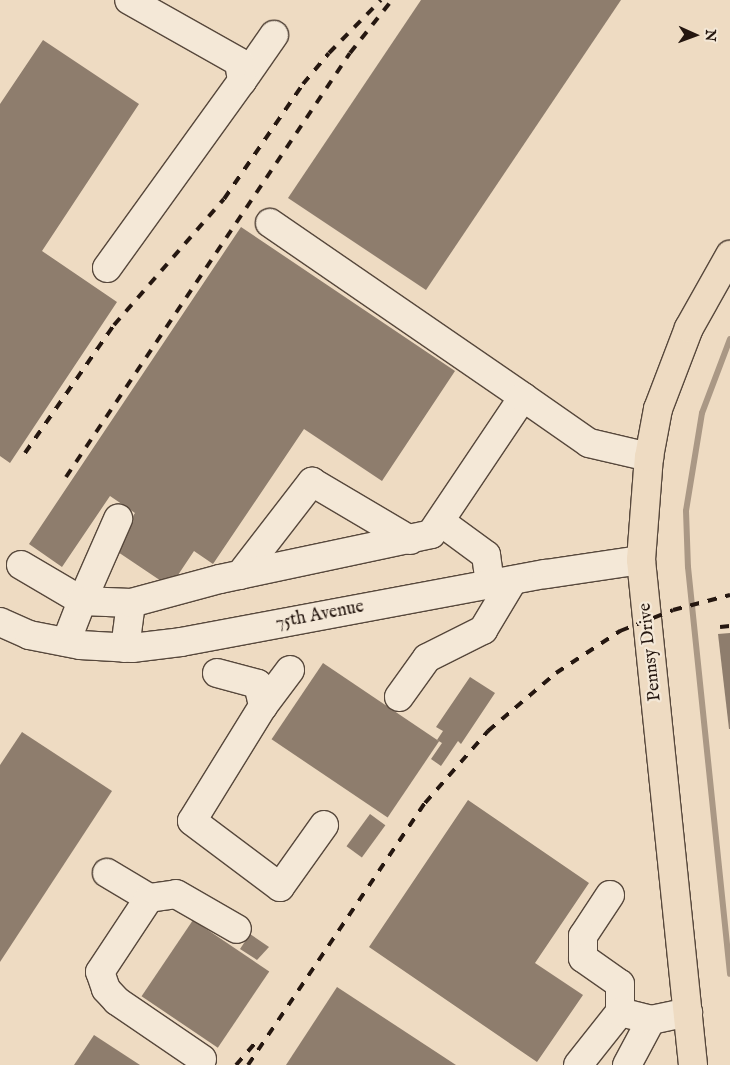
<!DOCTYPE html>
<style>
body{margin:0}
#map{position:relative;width:730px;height:1065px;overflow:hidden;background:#eedbc2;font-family:"IM FELL English",serif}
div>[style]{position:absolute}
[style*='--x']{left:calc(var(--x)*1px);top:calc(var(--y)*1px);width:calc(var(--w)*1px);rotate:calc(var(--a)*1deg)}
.stream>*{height:6px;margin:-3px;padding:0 3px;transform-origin:3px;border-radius:3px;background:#aa9885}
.building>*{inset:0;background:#8e7d6d;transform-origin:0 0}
.roads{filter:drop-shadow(1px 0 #57483c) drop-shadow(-1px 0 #57483c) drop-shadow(0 1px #57483c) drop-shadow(0 -1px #57483c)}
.minor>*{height:28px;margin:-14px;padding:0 14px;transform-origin:14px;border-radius:14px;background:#f4e8d7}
.major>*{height:28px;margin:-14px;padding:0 14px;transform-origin:14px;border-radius:14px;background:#eedbc2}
.rail>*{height:4px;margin-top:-2px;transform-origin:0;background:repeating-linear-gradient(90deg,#251710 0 9px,transparent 0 18px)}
span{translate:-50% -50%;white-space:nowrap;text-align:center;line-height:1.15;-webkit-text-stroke:4.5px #f4e8d7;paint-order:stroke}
.street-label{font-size:18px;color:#251710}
.north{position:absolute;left:670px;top:10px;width:50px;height:50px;-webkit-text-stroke:4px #f4e8d7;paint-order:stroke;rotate:92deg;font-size:14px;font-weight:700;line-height:20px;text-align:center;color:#251710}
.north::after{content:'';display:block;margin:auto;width:18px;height:22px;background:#251710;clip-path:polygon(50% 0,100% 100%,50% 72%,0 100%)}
</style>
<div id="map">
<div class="stream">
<i style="--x:730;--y:339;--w:79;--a:110.7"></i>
<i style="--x:702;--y:413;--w:99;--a:99.3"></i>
<i style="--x:686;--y:511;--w:56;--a:88"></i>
<i style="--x:688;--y:567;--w:409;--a:84.1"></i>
</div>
<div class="building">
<i style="clip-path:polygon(421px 0,621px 0,426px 290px,288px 198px)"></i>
<i style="clip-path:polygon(43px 40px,139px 104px,42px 251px,117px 302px,10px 463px,0 456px,0 104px)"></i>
<i style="clip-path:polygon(241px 227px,455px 371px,382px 481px,304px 429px,213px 564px,194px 551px,170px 587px,112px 548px,135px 513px,110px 496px,62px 567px,29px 544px)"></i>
<i style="clip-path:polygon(730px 633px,730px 729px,729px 729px,718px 634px)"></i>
<i style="left:323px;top:663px;width:140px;height:92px;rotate:34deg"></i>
<i style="clip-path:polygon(470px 677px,495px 693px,461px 744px,458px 741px,441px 766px,431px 759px,442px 743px,437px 740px,443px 731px,436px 727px)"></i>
<i style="clip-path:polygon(22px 732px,112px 791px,0 962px,0 765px)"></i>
<i style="clip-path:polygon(468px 800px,589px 883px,535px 963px,583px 995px,537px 1062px,369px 947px)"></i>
<i style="left:370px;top:814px;width:19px;height:40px;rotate:36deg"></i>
<i style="left:193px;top:920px;width:92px;height:92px;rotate:34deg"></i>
<i style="clip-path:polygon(250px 934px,269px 947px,257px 960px,240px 949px)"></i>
<i style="clip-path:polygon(337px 987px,456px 1065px,286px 1065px)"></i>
<i style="clip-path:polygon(94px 1035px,140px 1065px,74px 1065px)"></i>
</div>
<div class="roads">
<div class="minor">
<i style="--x:242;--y:81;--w:56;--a:-55.2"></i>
<i style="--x:270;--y:223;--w:307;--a:34.5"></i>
<i style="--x:107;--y:268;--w:231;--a:-54.2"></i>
<i style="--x:242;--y:81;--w:19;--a:-99"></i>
<i style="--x:239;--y:62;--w:126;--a:-150.6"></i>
<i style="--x:441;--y:522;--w:56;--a:36.3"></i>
<i style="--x:486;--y:555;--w:29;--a:82"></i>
<i style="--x:21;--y:565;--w:71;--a:30.5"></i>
<i style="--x:82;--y:601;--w:90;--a:-66.3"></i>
<i style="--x:240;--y:575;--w:118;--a:-52.3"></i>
<i style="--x:312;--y:482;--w:114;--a:30.6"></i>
<i style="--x:0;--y:622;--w:32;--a:24"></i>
<i style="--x:29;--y:635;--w:52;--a:11.1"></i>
<i style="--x:80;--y:645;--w:52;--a:3.3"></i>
<i style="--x:132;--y:648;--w:49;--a:-7"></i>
<i style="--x:181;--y:642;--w:371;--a:-10.6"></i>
<i style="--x:546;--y:574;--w:96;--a:-8.4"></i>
<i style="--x:66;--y:642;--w:44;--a:-68.7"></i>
<i style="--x:82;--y:601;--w:49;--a:2.3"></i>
<i style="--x:125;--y:648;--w:45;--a:-82.4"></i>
<i style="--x:131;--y:603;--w:92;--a:-15.1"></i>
<i style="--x:220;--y:579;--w:216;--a:-12"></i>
<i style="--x:431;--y:534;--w:165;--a:-56.1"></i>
<i style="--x:523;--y:397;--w:80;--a:34.9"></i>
<i style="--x:589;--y:443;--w:62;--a:13.1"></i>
<i style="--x:217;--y:673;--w:42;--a:15"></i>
<i style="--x:258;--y:684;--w:23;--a:77"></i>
<i style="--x:263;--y:706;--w:135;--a:121.7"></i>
<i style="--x:192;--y:821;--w:110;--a:36.9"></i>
<i style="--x:280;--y:887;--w:76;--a:-54.6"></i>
<i style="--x:399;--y:697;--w:48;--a:-54.3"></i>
<i style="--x:427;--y:658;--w:63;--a:-26.6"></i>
<i style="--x:483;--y:630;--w:58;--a:-59"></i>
<i style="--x:263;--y:706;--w:45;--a:-53.1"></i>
<i style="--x:107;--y:873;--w:49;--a:30.8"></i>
<i style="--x:610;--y:895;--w:49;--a:123.4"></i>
<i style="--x:583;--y:936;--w:22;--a:90"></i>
<i style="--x:583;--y:958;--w:45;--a:35.1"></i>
<i style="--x:620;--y:984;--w:28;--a:90"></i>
<i style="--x:202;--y:1059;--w:103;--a:-145.7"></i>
<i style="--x:117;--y:1001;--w:16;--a:-133"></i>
<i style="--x:106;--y:989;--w:18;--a:-109"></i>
<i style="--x:100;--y:972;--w:89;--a:-56.5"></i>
<i style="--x:149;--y:898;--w:27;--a:-8"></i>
<i style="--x:176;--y:894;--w:70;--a:29.8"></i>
<i style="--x:578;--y:1065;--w:68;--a:-51.6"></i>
<i style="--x:620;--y:1012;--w:32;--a:14"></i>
<i style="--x:627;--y:1065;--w:51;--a:-61.9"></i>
<i style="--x:651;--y:1020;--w:38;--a:-12"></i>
</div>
<div class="major">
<i style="--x:693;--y:1065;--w:508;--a:-95.88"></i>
<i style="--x:641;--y:560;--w:103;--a:-85.6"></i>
<i style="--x:649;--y:457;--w:49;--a:-79.4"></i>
<i style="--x:658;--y:409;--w:87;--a:-69.1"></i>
<i style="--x:689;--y:328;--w:84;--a:-60.7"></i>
</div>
</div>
<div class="rail">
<i style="--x:25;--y:453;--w:156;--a:-55.2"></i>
<i style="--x:114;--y:325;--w:167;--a:-48.9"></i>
<i style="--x:224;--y:199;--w:140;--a:-55.5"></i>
<i style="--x:303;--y:84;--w:40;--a:-50"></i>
<i style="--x:329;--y:53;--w:74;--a:-45.5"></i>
<i style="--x:66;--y:477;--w:510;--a:-56.19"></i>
<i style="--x:350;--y:53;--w:68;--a:-51.6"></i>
<i style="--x:720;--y:627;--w:10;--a:-6"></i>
<i style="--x:236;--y:1065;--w:30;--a:-49"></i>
<i style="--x:248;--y:1065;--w:316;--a:-56"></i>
<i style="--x:425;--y:803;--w:96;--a:-48.8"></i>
<i style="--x:488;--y:731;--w:89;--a:-40.5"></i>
<i style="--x:556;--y:673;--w:77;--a:-33.3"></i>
<i style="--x:620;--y:631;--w:57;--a:-21.6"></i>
<i style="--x:673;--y:610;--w:59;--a:-14.7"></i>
</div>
<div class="street-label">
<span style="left:320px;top:616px;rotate:-11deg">75th Avenue</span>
<span style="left:651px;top:652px;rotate:-96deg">Pennsy Drive</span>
</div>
<div class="north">N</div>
</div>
